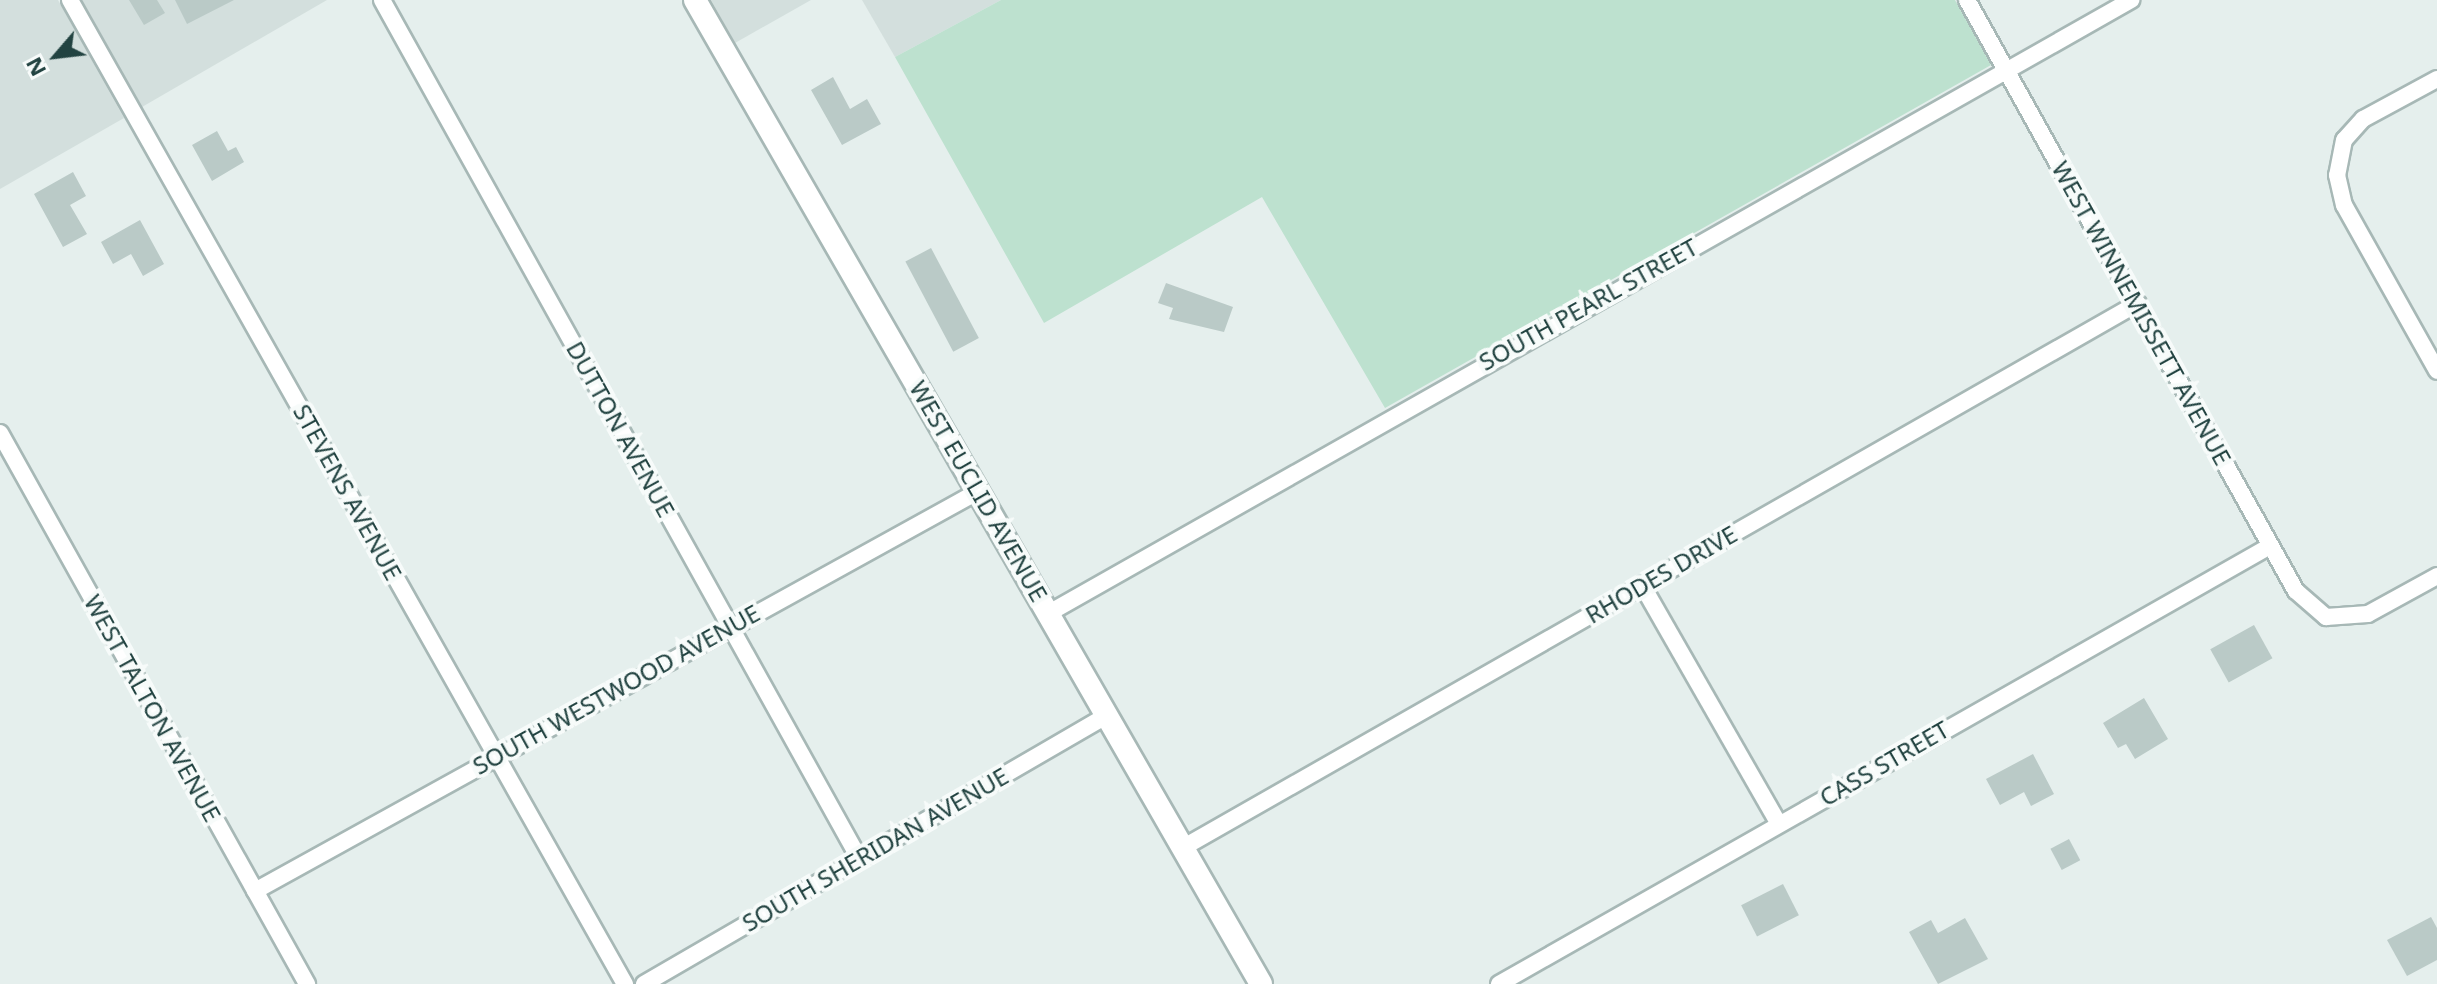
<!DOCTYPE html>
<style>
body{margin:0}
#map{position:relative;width:2437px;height:984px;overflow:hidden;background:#e5efed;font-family:"Noto Sans",sans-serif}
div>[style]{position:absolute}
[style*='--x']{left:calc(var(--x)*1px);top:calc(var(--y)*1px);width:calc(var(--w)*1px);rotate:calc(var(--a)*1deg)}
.built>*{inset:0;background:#d3dfdd}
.green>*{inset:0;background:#bde1cf}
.building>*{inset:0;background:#bacac7;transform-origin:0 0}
.roads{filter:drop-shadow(2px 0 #a7b8b6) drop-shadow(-2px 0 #a7b8b6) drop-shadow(0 2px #a7b8b6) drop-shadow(0 -2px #a7b8b6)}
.street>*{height:16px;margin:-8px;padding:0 8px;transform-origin:8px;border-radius:8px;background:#fff}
.secondary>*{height:22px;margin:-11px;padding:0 11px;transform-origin:11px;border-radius:11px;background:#fff}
span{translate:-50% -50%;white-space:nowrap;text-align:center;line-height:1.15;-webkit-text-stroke:8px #f7fbfa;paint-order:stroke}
.street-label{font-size:24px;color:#224341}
.north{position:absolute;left:16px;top:16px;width:80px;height:80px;-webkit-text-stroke:6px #f7fbfa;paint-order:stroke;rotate:242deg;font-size:22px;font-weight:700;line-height:32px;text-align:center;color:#224341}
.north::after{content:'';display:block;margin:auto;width:28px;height:36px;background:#224341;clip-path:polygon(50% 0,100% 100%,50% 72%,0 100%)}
</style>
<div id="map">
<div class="built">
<i style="clip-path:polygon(0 0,58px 0,124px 118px,0 189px)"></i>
<i style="clip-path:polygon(82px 0,327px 0,142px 107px)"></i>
<i style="clip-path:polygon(711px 0,811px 0,735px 43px)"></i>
<i style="clip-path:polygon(862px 0,1001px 0,895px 57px)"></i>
</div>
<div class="green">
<i style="clip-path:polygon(1001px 0,1955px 0,1991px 65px,1385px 408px,1262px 197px,1044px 323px,895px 57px)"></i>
</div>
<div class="building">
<i style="clip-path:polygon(129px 0,157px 0,165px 13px,144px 25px)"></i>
<i style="clip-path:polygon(175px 0,234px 0,187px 24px)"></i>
<i style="clip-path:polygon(833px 77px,850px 109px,867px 99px,881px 124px,842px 145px,811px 90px)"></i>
<i style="clip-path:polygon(217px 131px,228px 151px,236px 147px,244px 162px,212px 181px,192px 145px)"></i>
<i style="clip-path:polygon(73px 172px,86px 196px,70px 205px,87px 234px,63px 247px,34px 194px)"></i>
<i style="clip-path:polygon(140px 220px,164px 264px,143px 276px,131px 254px,113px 264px,101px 242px)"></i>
<i style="left:931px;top:248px;width:102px;height:29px;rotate:62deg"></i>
<i style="clip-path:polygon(1166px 283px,1233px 307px,1224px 332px,1169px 319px,1173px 308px,1158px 303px)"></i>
<i style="left:2254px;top:625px;width:38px;height:50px;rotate:61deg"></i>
<i style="clip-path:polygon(2144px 698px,2168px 739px,2135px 759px,2126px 744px,2118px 748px,2103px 723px)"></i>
<i style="clip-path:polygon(2033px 754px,2054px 794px,2031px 806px,2024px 792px,2000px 805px,1986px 779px)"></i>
<i style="left:2069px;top:839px;width:24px;height:21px;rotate:62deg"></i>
<i style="left:1783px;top:884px;width:35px;height:47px;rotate:63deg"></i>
<i style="clip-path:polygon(2431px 917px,2437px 928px,2437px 960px,2407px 976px,2387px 940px)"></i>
<i style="clip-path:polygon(1965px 918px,1988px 959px,1938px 984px,1909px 932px,1931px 920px,1938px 933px)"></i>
</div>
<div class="roads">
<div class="street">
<i style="--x:70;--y:0;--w:1130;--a:60.58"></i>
<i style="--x:382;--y:0;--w:982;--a:60.93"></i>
<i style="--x:1967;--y:0;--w:676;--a:60.9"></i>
<i style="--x:2296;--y:591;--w:40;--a:41"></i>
<i style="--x:2326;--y:617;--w:42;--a:-4.1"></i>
<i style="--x:2368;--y:614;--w:79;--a:-28.8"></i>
<i style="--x:2437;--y:79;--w:84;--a:151.6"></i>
<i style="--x:2363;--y:119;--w:28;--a:132"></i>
<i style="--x:2344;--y:140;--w:36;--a:101"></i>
<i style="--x:2337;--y:175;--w:31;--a:77"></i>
<i style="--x:2344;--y:205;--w:190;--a:60.7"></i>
<i style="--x:0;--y:433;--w:631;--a:60.87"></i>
<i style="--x:1642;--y:585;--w:275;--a:60.2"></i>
<i style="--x:1049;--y:613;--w:1244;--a:-29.53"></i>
<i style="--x:1184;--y:847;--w:1098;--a:-29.69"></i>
<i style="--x:255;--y:891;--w:827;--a:-28.92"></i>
<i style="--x:644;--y:984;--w:534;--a:-30.12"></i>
<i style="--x:1499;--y:984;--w:887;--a:-29.6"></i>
</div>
<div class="secondary">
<i style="--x:695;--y:0;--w:1135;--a:60.09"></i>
</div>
</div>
<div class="street-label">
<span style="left:1588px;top:304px;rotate:-29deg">SOUTH PEARL STREET</span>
<span style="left:2142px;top:313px;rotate:61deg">WEST WINNEMISSETT AVENUE</span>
<span style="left:621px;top:429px;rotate:61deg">DUTTON AVENUE</span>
<span style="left:979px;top:491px;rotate:60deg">WEST EUCLID AVENUE</span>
<span style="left:348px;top:492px;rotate:61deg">STEVENS AVENUE</span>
<span style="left:1661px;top:574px;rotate:-30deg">RHODES DRIVE</span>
<span style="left:616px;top:689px;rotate:-29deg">SOUTH WESTWOOD AVENUE</span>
<span style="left:153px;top:708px;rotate:61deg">WEST TALTON AVENUE</span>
<span style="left:1884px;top:763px;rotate:-30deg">CASS STREET</span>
<span style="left:875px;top:849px;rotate:-30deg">SOUTH SHERIDAN AVENUE</span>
</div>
<div class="north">N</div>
</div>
